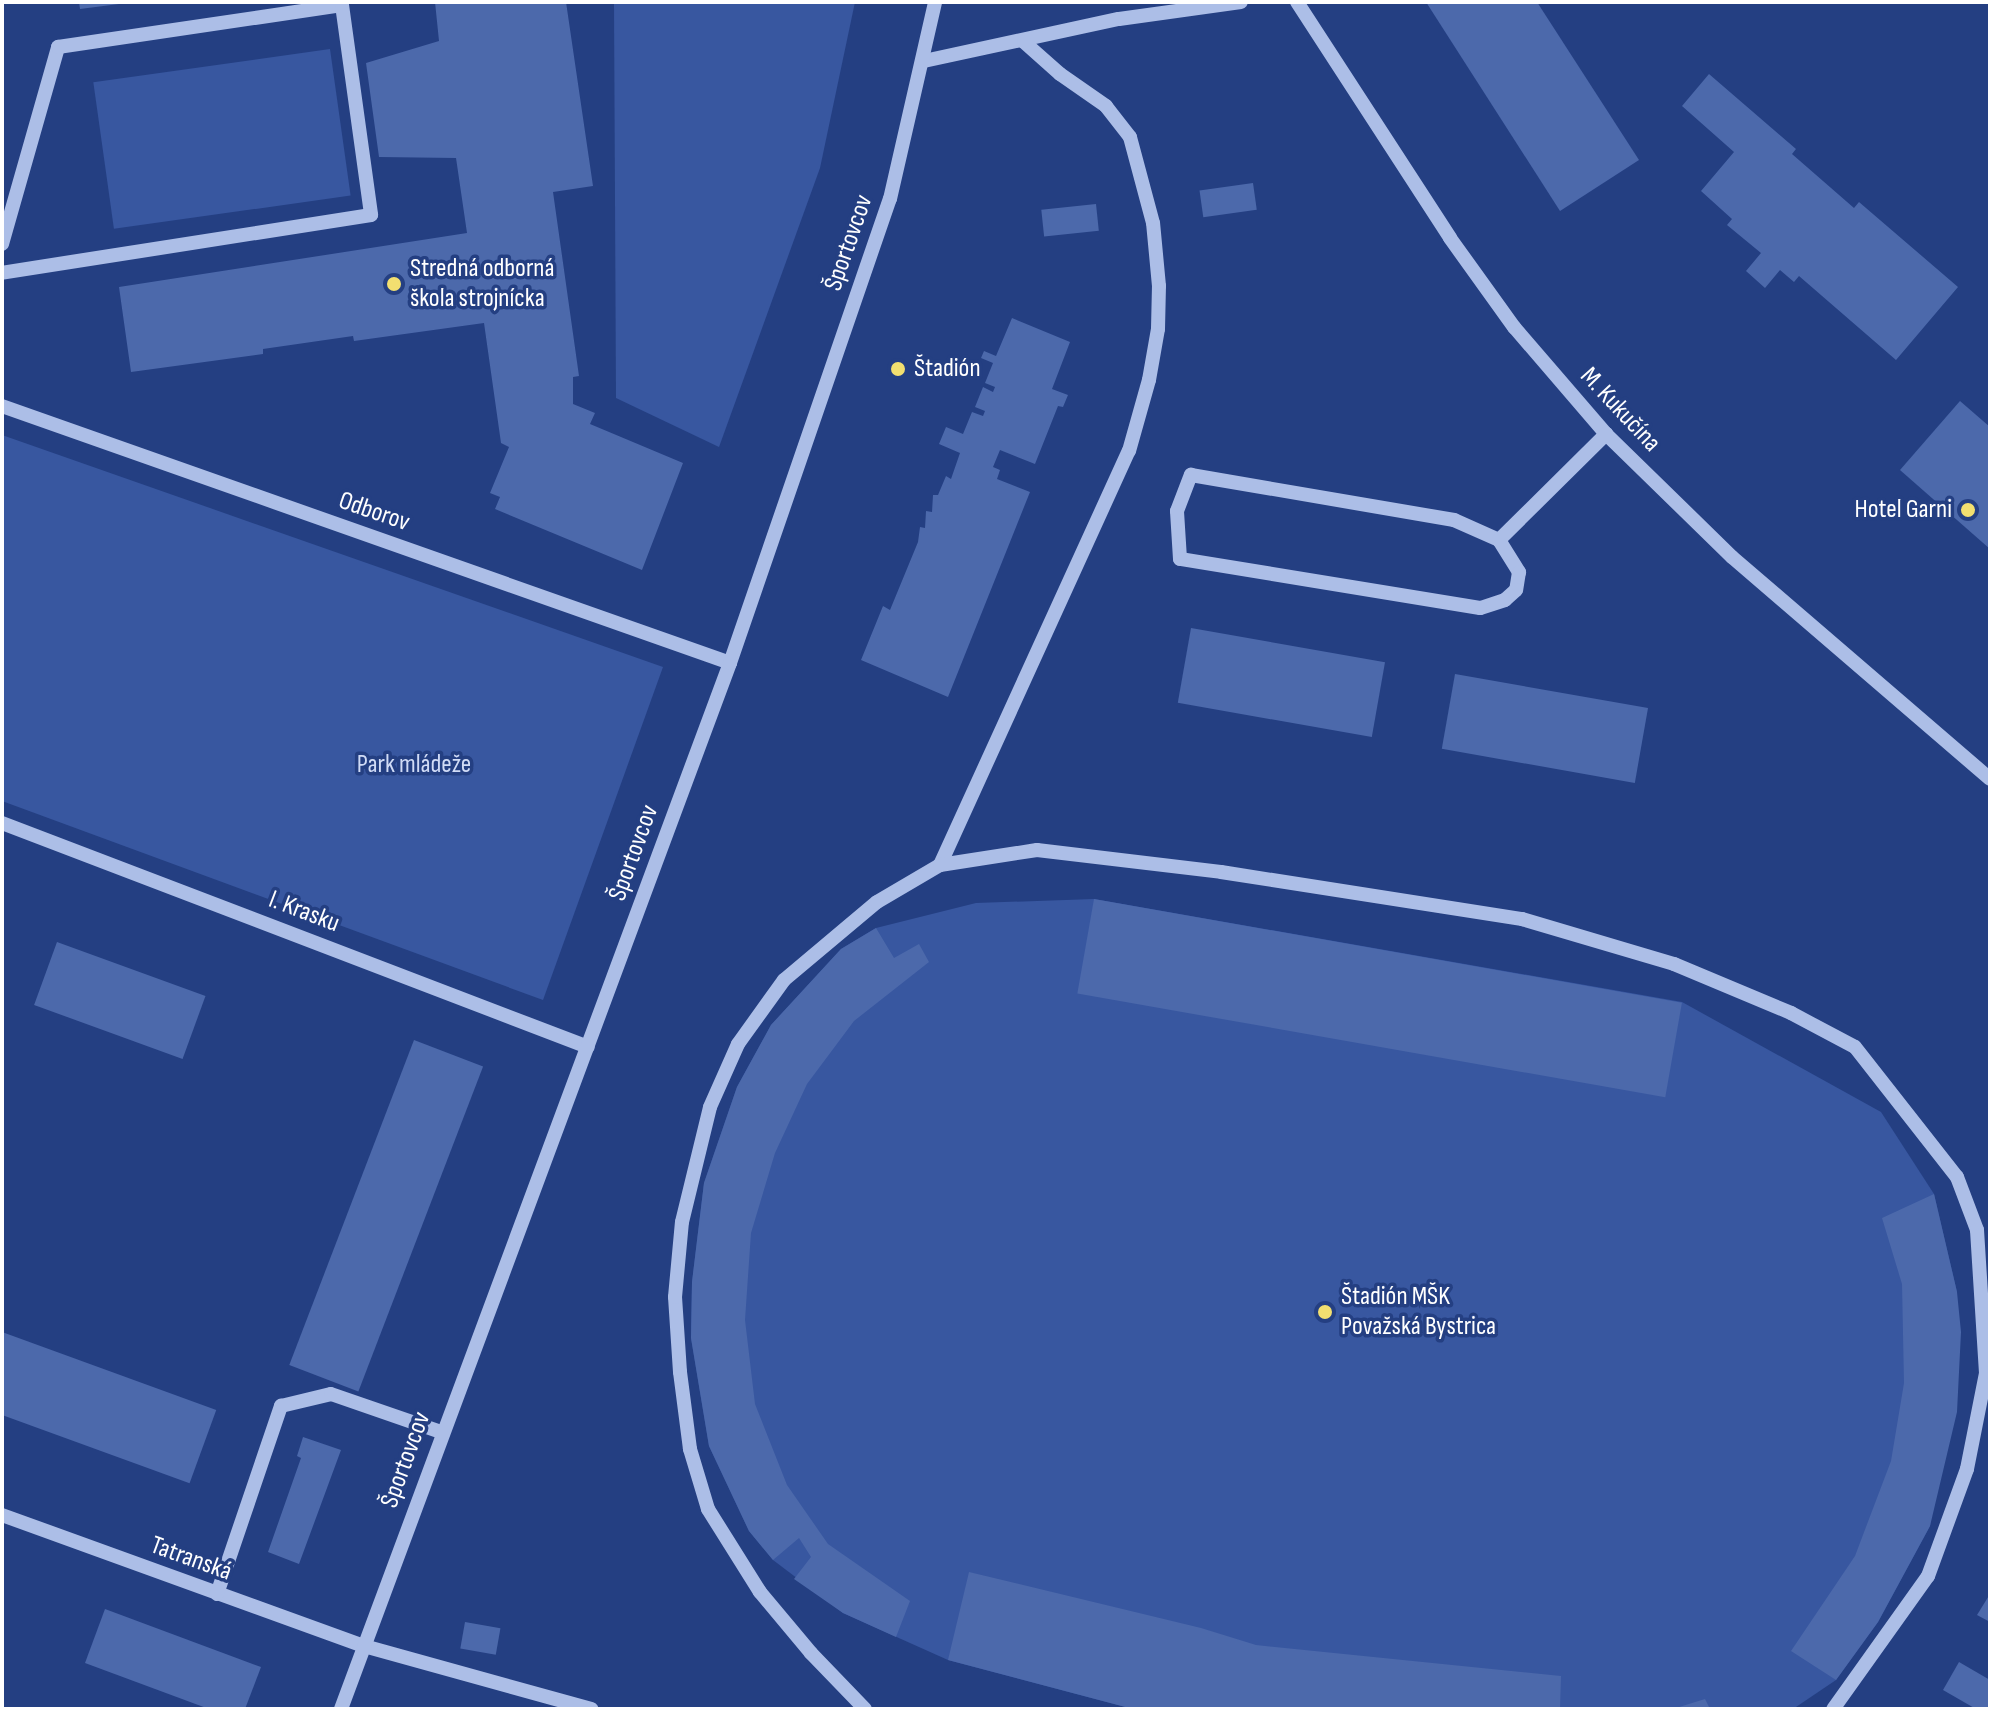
<!DOCTYPE html>
<meta charset="utf-8">
<style>
body{margin:0}
#map{position:relative;width:1992px;height:1711px;overflow:hidden;background:#243f82;font-family:"Sofia Sans Condensed",sans-serif}
div>[style]{position:absolute}
[style*='--x']{left:calc(var(--x)*1px);top:calc(var(--y)*1px);width:calc(var(--w)*1px);rotate:calc(var(--a)*1deg)}
.green>*{inset:0;background:#3857a0;transform-origin:0 0}
.building>*{inset:0;background:#4c69ab;transform-origin:0 0}
.minor>*{height:14px;margin:-7px;padding:0 7px;transform-origin:7px;border-radius:7px;background:#acbee7}
.dots>*{width:22px;height:22px;translate:-50% -50%;box-sizing:border-box;border:4px solid #243f82;border-radius:50%}
span{translate:-50% -50%;white-space:nowrap;text-align:center;line-height:1.15;-webkit-text-stroke:7px #243f82;paint-order:stroke}
.street-label{font-size:26px;color:#fff}
.poi-label{font-size:26px;color:#fff}
.left{translate:0 -50%;text-align:left}
.right{translate:-100% -50%;text-align:right}
.park-label{font-size:26px;color:#d0dbf6}
.frame{position:absolute;inset:0;border:4px solid #fff;pointer-events:none}
</style>
<div id="map">
<div class="green">
<i style="clip-path:polygon(614px 2px,855px 2px,820px 168px,719px 447px,616px 398px)"></i>
<i style="left:330px;top:49px;width:148px;height:239px;rotate:82deg"></i>
<i style="clip-path:polygon(2px 435px,663px 667px,543px 1000px,2px 801px)"></i>
<i style="clip-path:polygon(1094px 899px,1682px 1002px,1881px 1112px,1934px 1194px,1957px 1292px,1930px 1526px,1878px 1622px,1836px 1680px,1793px 1709px,1133px 1709px,948px 1660px,843px 1613px,773px 1560px,749px 1531px,709px 1446px,691px 1338px,692px 1282px,704px 1183px,737px 1087px,771px 1025px,841px 949px,876px 928px,976px 903px)"></i>
</div>
<div class="building">
<i style="clip-path:polygon(79px 2px,118px 2px,119px 4px,80px 9px)"></i>
<i style="clip-path:polygon(435px 2px,566px 2px,593px 186px,553px 192px,579px 376px,573px 377px,573px 404px,595px 413px,590px 424px,683px 463px,642px 570px,495px 509px,500px 497px,490px 493px,509px 447px,501px 443px,484px 323px,354px 341px,353px 336px,263px 349px,263px 354px,131px 372px,119px 287px,467px 233px,456px 158px,379px 157px,366px 63px,439px 41px)"></i>
<i style="clip-path:polygon(1426px 2px,1537px 2px,1639px 160px,1560px 211px)"></i>
<i style="clip-path:polygon(1709px 74px,1796px 149px,1792px 154px,1854px 208px,1859px 202px,1958px 287px,1896px 360px,1799px 276px,1794px 282px,1780px 270px,1765px 288px,1746px 271px,1761px 253px,1727px 225px,1732px 219px,1701px 191px,1734px 152px,1682px 106px)"></i>
<i style="left:1253px;top:183px;width:27px;height:54px;rotate:82deg"></i>
<i style="left:1096px;top:204px;width:27px;height:55px;rotate:84deg"></i>
<i style="clip-path:polygon(1012px 318px,1070px 342px,1052px 389px,1068px 395px,1063px 407px,1058px 406px,1035px 464px,1000px 450px,993px 467px,1000px 470px,997px 479px,1030px 492px,948px 697px,861px 660px,883px 606px,890px 610px,918px 542px,920px 527px,925px 528px,926px 511px,932px 512px,933px 495px,938px 495px,946px 476px,951px 479px,960px 453px,939px 444px,946px 427px,963px 434px,972px 412px,983px 416px,985px 411px,975px 407px,983px 387px,993px 392px,995px 387px,985px 383px,993px 363px,981px 358px,984px 351px,996px 356px)"></i>
<i style="clip-path:polygon(1960px 401px,1990px 427px,1990px 549px,1900px 470px)"></i>
<i style="left:1191px;top:628px;width:197px;height:76px;rotate:10deg"></i>
<i style="left:1455px;top:674px;width:196px;height:76px;rotate:10deg"></i>
<i style="left:1094px;top:899px;width:597px;height:96px;rotate:10deg"></i>
<i style="clip-path:polygon(876px 928px,894px 958px,919px 944px,929px 962px,854px 1021px,807px 1084px,775px 1153px,751px 1233px,745px 1320px,755px 1404px,787px 1485px,828px 1544px,910px 1601px,896px 1637px,843px 1613px,794px 1579px,811px 1557px,799px 1538px,773px 1560px,749px 1531px,709px 1446px,691px 1338px,692px 1282px,704px 1183px,737px 1087px,771px 1025px,841px 949px)"></i>
<i style="left:57px;top:942px;width:158px;height:67px;rotate:20deg"></i>
<i style="left:414px;top:1040px;width:74px;height:348px;rotate:21deg"></i>
<i style="clip-path:polygon(1934px 1194px,1957px 1292px,1961px 1332px,1957px 1412px,1930px 1526px,1878px 1622px,1836px 1680px,1791px 1651px,1855px 1556px,1891px 1461px,1904px 1383px,1902px 1284px,1882px 1218px)"></i>
<i style="left:2px;top:1332px;width:228px;height:78px;rotate:20deg"></i>
<i style="clip-path:polygon(303px 1437px,341px 1450px,299px 1564px,268px 1552px,301px 1458px,297px 1456px)"></i>
<i style="clip-path:polygon(969px 1572px,1201px 1628px,1256px 1645px,1561px 1676px,1560px 1709px,1133px 1709px,948px 1660px)"></i>
<i style="clip-path:polygon(1990px 1594px,1990px 1622px,1977px 1615px)"></i>
<i style="clip-path:polygon(105px 1609px,261px 1667px,245px 1709px,209px 1709px,85px 1663px)"></i>
<i style="left:465px;top:1622px;width:36px;height:27px;rotate:10deg"></i>
<i style="clip-path:polygon(1959px 1662px,1990px 1680px,1990px 1709px,1976px 1709px,1943px 1690px)"></i>
<i style="clip-path:polygon(1705px 1699px,1710px 1709px,1676px 1709px,1676px 1708px)"></i>
</div>
<div class="minor">
<i style="--x:1297;--y:2;--w:281;--a:57"></i>
<i style="--x:1450;--y:238;--w:110;--a:54.3"></i>
<i style="--x:1514;--y:327;--w:141;--a:49.3"></i>
<i style="--x:1606;--y:434;--w:176;--a:44.3"></i>
<i style="--x:1732;--y:557;--w:340;--a:40.7"></i>
<i style="--x:924;--y:61;--w:199;--a:-12.2"></i>
<i style="--x:1119;--y:19;--w:123;--a:-7.9"></i>
<i style="--x:2;--y:244;--w:205;--a:-74.1"></i>
<i style="--x:58;--y:47;--w:287;--a:-8.4"></i>
<i style="--x:342;--y:5;--w:212;--a:82.1"></i>
<i style="--x:371;--y:215;--w:374;--a:171.1"></i>
<i style="--x:2;--y:406;--w:772;--a:19.44"></i>
<i style="--x:1191;--y:475;--w:267;--a:9.7"></i>
<i style="--x:1454;--y:520;--w:49;--a:24"></i>
<i style="--x:1499;--y:540;--w:38;--a:58"></i>
<i style="--x:1519;--y:572;--w:18;--a:99"></i>
<i style="--x:1516;--y:590;--w:15;--a:138"></i>
<i style="--x:1505;--y:600;--w:26;--a:162"></i>
<i style="--x:1480;--y:608;--w:304;--a:-170.7"></i>
<i style="--x:1180;--y:559;--w:48;--a:-93.6"></i>
<i style="--x:1177;--y:511;--w:39;--a:-69"></i>
<i style="--x:1499;--y:540;--w:151;--a:-44.7"></i>
<i style="--x:2;--y:823;--w:627;--a:20.92"></i>
<i style="--x:940;--y:865;--w:455;--a:-65.5"></i>
<i style="--x:1129;--y:451;--w:74;--a:-74.3"></i>
<i style="--x:1149;--y:380;--w:52;--a:-80"></i>
<i style="--x:1158;--y:329;--w:43;--a:-88.7"></i>
<i style="--x:1159;--y:286;--w:63;--a:-95.4"></i>
<i style="--x:1153;--y:223;--w:89;--a:-105"></i>
<i style="--x:1130;--y:137;--w:39;--a:-128"></i>
<i style="--x:1106;--y:106;--w:56;--a:-145.2"></i>
<i style="--x:1060;--y:74;--w:48;--a:-138.4"></i>
<i style="--x:2;--y:1515;--w:385;--a:19.9"></i>
<i style="--x:364;--y:1646;--w:236;--a:15.5"></i>
<i style="--x:217;--y:1594;--w:199;--a:-71.2"></i>
<i style="--x:281;--y:1406;--w:51;--a:-13.5"></i>
<i style="--x:331;--y:1394;--w:116;--a:19.1"></i>
<i style="--x:341;--y:1709;--w:1116;--a:-69.6"></i>
<i style="--x:730;--y:663;--w:491;--a:-71"></i>
<i style="--x:890;--y:199;--w:202;--a:-77.1"></i>
<i style="--x:865;--y:1709;--w:78;--a:-134"></i>
<i style="--x:811;--y:1653;--w:80;--a:-129.9"></i>
<i style="--x:760;--y:1592;--w:98;--a:-122.1"></i>
<i style="--x:708;--y:1509;--w:63;--a:-106.7"></i>
<i style="--x:690;--y:1449;--w:78;--a:-97.4"></i>
<i style="--x:680;--y:1372;--w:75;--a:-93.8"></i>
<i style="--x:675;--y:1297;--w:75;--a:-84.7"></i>
<i style="--x:682;--y:1222;--w:118;--a:-76.3"></i>
<i style="--x:710;--y:1107;--w:69;--a:-66"></i>
<i style="--x:738;--y:1044;--w:79;--a:-54.3"></i>
<i style="--x:784;--y:980;--w:121;--a:-40"></i>
<i style="--x:877;--y:902;--w:73;--a:-30.4"></i>
<i style="--x:940;--y:865;--w:98;--a:-8.8"></i>
<i style="--x:1037;--y:850;--w:185;--a:6.8"></i>
<i style="--x:1221;--y:872;--w:305;--a:8.9"></i>
<i style="--x:1522;--y:919;--w:159;--a:16.5"></i>
<i style="--x:1674;--y:964;--w:127;--a:22.7"></i>
<i style="--x:1791;--y:1013;--w:72;--a:28"></i>
<i style="--x:1855;--y:1047;--w:165;--a:51.9"></i>
<i style="--x:1957;--y:1177;--w:57;--a:69.3"></i>
<i style="--x:1977;--y:1230;--w:143;--a:86.4"></i>
<i style="--x:1986;--y:1373;--w:98;--a:101.2"></i>
<i style="--x:1967;--y:1469;--w:114;--a:110"></i>
<i style="--x:1928;--y:1576;--w:163;--a:125.5"></i>
</div>
<div class="dots">
<i style="left:394px;top:284px;background:#f2df70"></i>
<i style="left:898px;top:369px;background:#f2df70"></i>
<i style="left:1968px;top:510px;background:#f2df70"></i>
<i style="left:1325px;top:1312px;background:#f2df70"></i>
</div>
<div class="street-label">
<span style="left:849px;top:243px;rotate:-71deg">Športovcov</span>
<span style="left:1620px;top:410px;rotate:47deg">M. Kukučína</span>
<span style="left:374px;top:512px;rotate:19deg">Odborov</span>
<span style="left:634px;top:853px;rotate:-70deg">Športovcov</span>
<span style="left:304px;top:912px;rotate:21deg">I. Krasku</span>
<span style="left:406px;top:1460px;rotate:-70deg">Športovcov</span>
<span style="left:191px;top:1559px;rotate:20deg">Tatranská</span>
</div>
<div class="poi-label">
<span class="left" style="left:410px;top:284px">Stredná odborná<br>škola strojnícka</span>
<span class="left" style="left:914px;top:369px">Štadión</span>
<span class="right" style="left:1952px;top:510px">Hotel Garni</span>
<span class="left" style="left:1341px;top:1312px">Štadión MŠK<br>Považská Bystrica</span>
</div>
<div class="park-label">
<span style="left:414px;top:765px">Park mládeže</span>
</div>
<div class="frame"></div>
</div>
